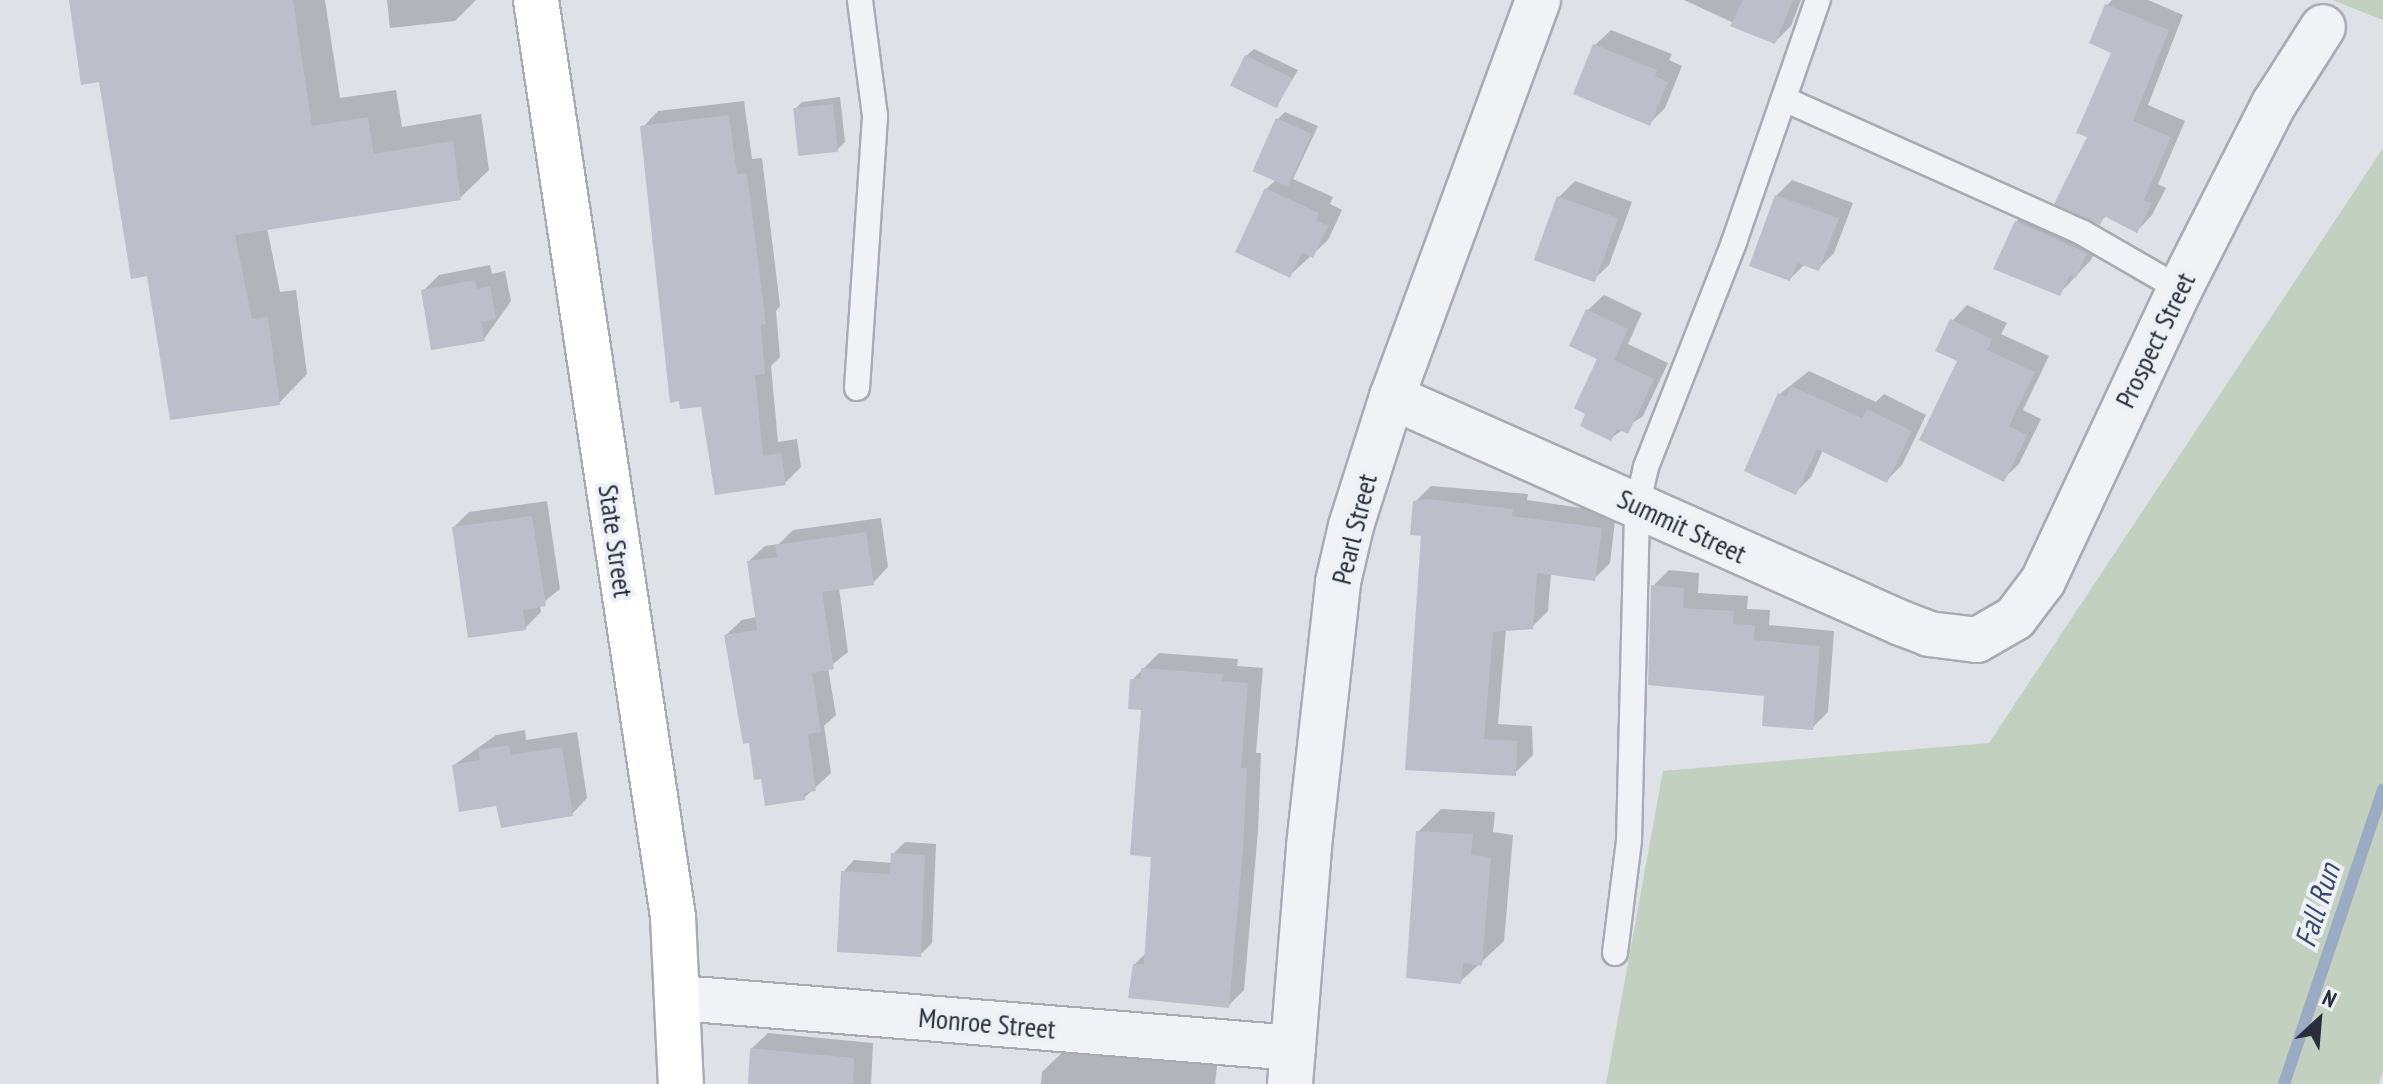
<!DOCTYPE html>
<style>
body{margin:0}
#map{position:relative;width:2383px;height:1084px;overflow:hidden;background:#dee1e6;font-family:"PT Sans Narrow",sans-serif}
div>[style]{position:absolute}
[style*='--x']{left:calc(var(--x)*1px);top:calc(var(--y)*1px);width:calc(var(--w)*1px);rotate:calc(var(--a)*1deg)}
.green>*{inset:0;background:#c2d0c0}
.shadow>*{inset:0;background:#0003}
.stream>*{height:12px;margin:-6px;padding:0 6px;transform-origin:6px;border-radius:6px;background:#9cabc4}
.building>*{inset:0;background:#bcbfc9;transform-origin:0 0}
.roads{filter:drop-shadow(2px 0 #a8abb3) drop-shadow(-2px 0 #a8abb3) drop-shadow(0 2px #a8abb3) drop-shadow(0 -2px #a8abb3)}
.service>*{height:24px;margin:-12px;padding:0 12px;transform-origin:12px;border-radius:12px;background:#f1f2f5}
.minor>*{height:44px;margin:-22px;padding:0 22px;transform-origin:22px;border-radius:22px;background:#f1f2f5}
.secondary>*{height:44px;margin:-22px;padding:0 22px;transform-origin:22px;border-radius:22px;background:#fff}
span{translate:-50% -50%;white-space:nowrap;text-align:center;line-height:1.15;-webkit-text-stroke:8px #edf0f4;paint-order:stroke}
.street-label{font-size:28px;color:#292e3c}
.water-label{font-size:30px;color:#36496d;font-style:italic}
.north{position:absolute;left:2279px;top:980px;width:80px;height:80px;-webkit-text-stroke:6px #edf0f4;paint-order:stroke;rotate:26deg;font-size:22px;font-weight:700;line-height:32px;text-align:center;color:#292e3c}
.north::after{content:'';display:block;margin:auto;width:28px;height:36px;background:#292e3c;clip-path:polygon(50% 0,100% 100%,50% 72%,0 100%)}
</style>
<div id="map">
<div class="green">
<i style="clip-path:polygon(2332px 0,2383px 0,2383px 20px)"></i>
<i style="clip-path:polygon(2383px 148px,2383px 1071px,2379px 1084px,1606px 1084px,1663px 771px,1989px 743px)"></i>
</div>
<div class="shadow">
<i style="clip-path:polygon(71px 0,325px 0,340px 98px,396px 90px,402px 127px,481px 114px,489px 170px,460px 198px,267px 228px,280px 292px,296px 290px,307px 374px,279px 403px,148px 274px,100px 80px)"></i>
<i style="clip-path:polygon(387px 0,476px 0,455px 21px,390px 28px)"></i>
<i style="clip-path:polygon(1684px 0,1801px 0,1791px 26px,1775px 42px)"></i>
<i style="clip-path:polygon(2112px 0,2148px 0,2183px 15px,2148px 105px,2185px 121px,2158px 184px,2166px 188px,2152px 215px,2137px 231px,2106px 216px,2099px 223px,2090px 136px,2114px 52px,2107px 5px)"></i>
<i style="clip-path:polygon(1611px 30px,1672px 54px,1669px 60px,1682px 66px,1665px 108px,1650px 123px,1595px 45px)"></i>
<i style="clip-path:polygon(1254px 49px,1298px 70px,1277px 105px,1246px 56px)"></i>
<i style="clip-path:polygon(840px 97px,845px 142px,837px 150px,795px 109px,802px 102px)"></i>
<i style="clip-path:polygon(744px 101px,752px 159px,762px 158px,780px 306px,776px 311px,780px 357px,771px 366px,778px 442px,797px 439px,801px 467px,785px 483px,703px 405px,643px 127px,658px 111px)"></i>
<i style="clip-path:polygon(1285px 112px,1318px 126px,1293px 179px,1333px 197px,1330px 204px,1342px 210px,1328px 240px,1289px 276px,1266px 189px,1277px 179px,1278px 119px)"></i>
<i style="clip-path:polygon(1792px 180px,1853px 203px,1834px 253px,1818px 269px,1805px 264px,1790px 279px,1776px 196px)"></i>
<i style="clip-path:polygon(1575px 181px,1632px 202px,1609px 265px,1593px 280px,1536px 259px,1559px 197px)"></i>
<i style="clip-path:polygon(2032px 206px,2102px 237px,2091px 260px,2059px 294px,2016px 222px)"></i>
<i style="clip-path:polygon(490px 265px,492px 274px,505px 271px,511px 301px,484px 339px,423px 291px,439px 275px)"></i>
<i style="clip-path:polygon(1604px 295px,1642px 313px,1628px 344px,1668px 363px,1643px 416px,1611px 438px,1588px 310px)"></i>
<i style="clip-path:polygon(1967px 305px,2007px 323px,2001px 334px,2049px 356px,2023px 410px,2041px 419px,2019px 464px,2003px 479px,1960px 360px,1952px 321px)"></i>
<i style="clip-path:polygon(1809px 371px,1876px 402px,1884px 394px,1926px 415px,1902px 465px,1886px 481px,1823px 450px,1811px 477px,1796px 492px,1780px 394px)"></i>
<i style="clip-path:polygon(1431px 486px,1528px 494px,1527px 500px,1616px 513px,1610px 563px,1594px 579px,1551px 573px,1548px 611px,1532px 627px,1506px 629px,1498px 724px,1532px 726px,1533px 755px,1517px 771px,1407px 768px,1423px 534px,1415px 502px)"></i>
<i style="clip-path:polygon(547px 501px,560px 589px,540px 605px,541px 612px,525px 628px,454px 527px,469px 512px)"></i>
<i style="clip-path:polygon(881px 518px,888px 567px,873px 583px,839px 588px,848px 652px,828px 668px,836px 715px,824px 726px,831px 773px,804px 798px,763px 777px,726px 635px,742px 620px,757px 617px,749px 561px,765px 546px,779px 544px,793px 530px)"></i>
<i style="clip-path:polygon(1669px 570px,1699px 573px,1698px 593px,1748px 596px,1747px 609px,1770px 610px,1769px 625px,1834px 631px,1828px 712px,1812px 728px,1766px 695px,1653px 586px)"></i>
<i style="clip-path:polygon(1159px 653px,1238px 659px,1237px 666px,1263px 668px,1256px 753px,1261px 753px,1258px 831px,1244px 990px,1228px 1006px,1135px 964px,1146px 953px,1154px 855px,1143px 708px,1132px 680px)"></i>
<i style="clip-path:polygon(525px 730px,526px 740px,577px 732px,587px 798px,572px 814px,497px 804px,454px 765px,496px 735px)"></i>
<i style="clip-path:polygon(1441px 809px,1495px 812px,1493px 832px,1513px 835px,1504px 941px,1460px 982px,1418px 832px)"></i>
<i style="clip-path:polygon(905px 842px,936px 844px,932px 943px,920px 955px,843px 872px,854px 860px,893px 863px,893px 854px)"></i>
<i style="clip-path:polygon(768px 1033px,873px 1043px,871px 1084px,750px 1084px,752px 1048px)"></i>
<i style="clip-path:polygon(1071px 1044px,1218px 1057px,1215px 1084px,1041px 1084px,1042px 1072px)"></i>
</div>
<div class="stream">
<i style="--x:2284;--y:1084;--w:311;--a:-71.4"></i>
</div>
<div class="building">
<i style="clip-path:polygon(69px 0,293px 0,312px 126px,368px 117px,374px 154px,453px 141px,461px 200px,235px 235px,252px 319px,268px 317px,280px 405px,170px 420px,147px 276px,131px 279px,99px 82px,81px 85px)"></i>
<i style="clip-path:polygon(1743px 0,1793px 0,1775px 44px,1730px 26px)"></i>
<i style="clip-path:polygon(2105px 4px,2169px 30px,2133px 121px,2171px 137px,2144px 200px,2152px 203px,2137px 233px,2104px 216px,2100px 225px,2054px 204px,2087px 137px,2076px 133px,2111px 53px,2089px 43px)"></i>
<i style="clip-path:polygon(1593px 44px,1657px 70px,1655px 76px,1668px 82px,1650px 126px,1573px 94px)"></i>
<i style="left:1245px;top:55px;width:52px;height:34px;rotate:26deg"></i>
<i style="left:833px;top:104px;width:48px;height:40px;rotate:84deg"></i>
<i style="clip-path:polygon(729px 115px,737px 174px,747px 173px,766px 324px,761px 325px,765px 374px,755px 375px,763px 456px,781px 453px,786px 485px,715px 495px,701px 407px,680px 409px,679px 401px,670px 403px,640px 126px)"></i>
<i style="left:1276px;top:118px;width:39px;height:58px;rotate:24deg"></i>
<i style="clip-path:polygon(1265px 188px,1319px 213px,1316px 220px,1328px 226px,1313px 258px,1302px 252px,1290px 278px,1235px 252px)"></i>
<i style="clip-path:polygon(1775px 195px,1839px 218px,1819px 271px,1797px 263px,1790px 281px,1749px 266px)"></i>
<i style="left:1557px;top:196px;width:65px;height:68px;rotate:20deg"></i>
<i style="clip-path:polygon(2015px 221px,2087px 253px,2076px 278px,2070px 275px,2060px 296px,1993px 269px)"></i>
<i style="clip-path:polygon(475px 280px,477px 289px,490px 286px,496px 319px,481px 322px,485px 341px,431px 350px,421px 290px)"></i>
<i style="clip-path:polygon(1586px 309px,1628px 329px,1614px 360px,1654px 379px,1628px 434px,1617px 429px,1611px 441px,1580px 426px,1585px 414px,1574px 408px,1597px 359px,1569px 346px)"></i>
<i style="clip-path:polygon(1950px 319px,1992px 339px,1987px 350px,2035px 372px,2009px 426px,2027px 435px,2004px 482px,1919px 440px,1957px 361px,1935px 351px)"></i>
<i style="clip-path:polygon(1791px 386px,1862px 418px,1867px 409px,1912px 431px,1887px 483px,1817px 449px,1796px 495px,1744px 471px,1778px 393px,1786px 397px)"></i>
<i style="clip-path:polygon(1427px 499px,1513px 509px,1512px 516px,1602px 528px,1595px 581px,1537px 573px,1533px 629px,1493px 632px,1484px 739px,1517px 741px,1516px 776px,1405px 770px,1421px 536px,1410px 535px,1413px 501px)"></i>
<i style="clip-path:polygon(532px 516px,546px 606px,523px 610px,526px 630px,468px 638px,452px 527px)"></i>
<i style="clip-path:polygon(866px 532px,874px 585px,822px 592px,834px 669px,812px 673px,821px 732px,808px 734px,816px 791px,804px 793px,805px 800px,765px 806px,761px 779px,754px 780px,749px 743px,743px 744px,724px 635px,757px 630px,747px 561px,777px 557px,775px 545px)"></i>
<i style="clip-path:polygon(1651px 585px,1684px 588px,1683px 608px,1734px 611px,1733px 624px,1755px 625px,1754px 640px,1820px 646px,1813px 730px,1762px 726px,1764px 696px,1648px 685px)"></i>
<i style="clip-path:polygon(1141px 668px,1223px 674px,1222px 681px,1248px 683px,1241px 768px,1247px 768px,1243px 848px,1229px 1008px,1128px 998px,1133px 964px,1144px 964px,1151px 857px,1130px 855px,1141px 710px,1128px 709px,1130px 679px,1141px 679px)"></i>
<i style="clip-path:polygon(509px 745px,511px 755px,562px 747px,573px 816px,501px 828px,496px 806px,459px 812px,452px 765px,480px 760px,478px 750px)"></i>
<i style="clip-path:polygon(1416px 831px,1473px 834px,1471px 855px,1491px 857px,1482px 966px,1463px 963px,1461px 984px,1406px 978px)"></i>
<i style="clip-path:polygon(891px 853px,925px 855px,921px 957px,837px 952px,841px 871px,890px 874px)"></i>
<i style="clip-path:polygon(750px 1048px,854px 1058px,853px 1084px,748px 1084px)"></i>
</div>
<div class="roads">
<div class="service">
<i style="--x:1784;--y:99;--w:328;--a:24.1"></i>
<i style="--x:2083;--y:233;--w:112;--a:30"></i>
<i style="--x:857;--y:388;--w:273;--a:-86.2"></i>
<i style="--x:875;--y:116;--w:117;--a:-97.4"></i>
<i style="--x:1615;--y:953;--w:114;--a:-82.9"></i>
<i style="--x:1629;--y:840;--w:333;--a:-88.6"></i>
<i style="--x:1637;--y:507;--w:41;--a:-77.3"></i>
<i style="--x:1646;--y:467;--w:242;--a:-68.6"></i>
<i style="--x:1734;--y:242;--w:256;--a:-70.9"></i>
</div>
<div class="minor">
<i style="--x:1392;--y:397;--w:557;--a:23.94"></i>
<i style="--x:1901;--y:623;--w:30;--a:21"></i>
<i style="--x:1929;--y:634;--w:48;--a:7.1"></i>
<i style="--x:1977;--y:640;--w:44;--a:-30.1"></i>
<i style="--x:2015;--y:618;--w:46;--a:-52.9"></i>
<i style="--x:2043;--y:581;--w:323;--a:-64.9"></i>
<i style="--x:2180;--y:289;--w:208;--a:-63.1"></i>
<i style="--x:2274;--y:104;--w:91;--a:-57.5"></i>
<i style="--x:680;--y:998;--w:615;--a:4.66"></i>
<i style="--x:1290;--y:1084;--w:239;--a:-85.4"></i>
<i style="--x:1309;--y:846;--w:266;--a:-83.7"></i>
<i style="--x:1338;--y:582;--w:57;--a:-76.9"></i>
<i style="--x:1351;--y:526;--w:135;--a:-72.4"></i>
<i style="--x:1392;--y:397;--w:423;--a:-69.8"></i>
</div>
<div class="secondary">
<i style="--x:536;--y:0;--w:927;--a:81.5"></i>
<i style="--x:673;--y:917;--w:167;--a:87.3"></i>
</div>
</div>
<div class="street-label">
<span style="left:2155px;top:340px;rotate:-64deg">Prospect Street</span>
<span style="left:1682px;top:526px;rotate:25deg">Summit Street</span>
<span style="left:1354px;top:529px;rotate:-76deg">Pearl Street</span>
<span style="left:616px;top:541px;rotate:82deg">State Street</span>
<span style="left:987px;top:1023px;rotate:5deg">Monroe Street</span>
</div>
<div class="water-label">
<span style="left:2317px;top:905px;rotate:-72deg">Fall Run</span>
</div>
<div class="north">N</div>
</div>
